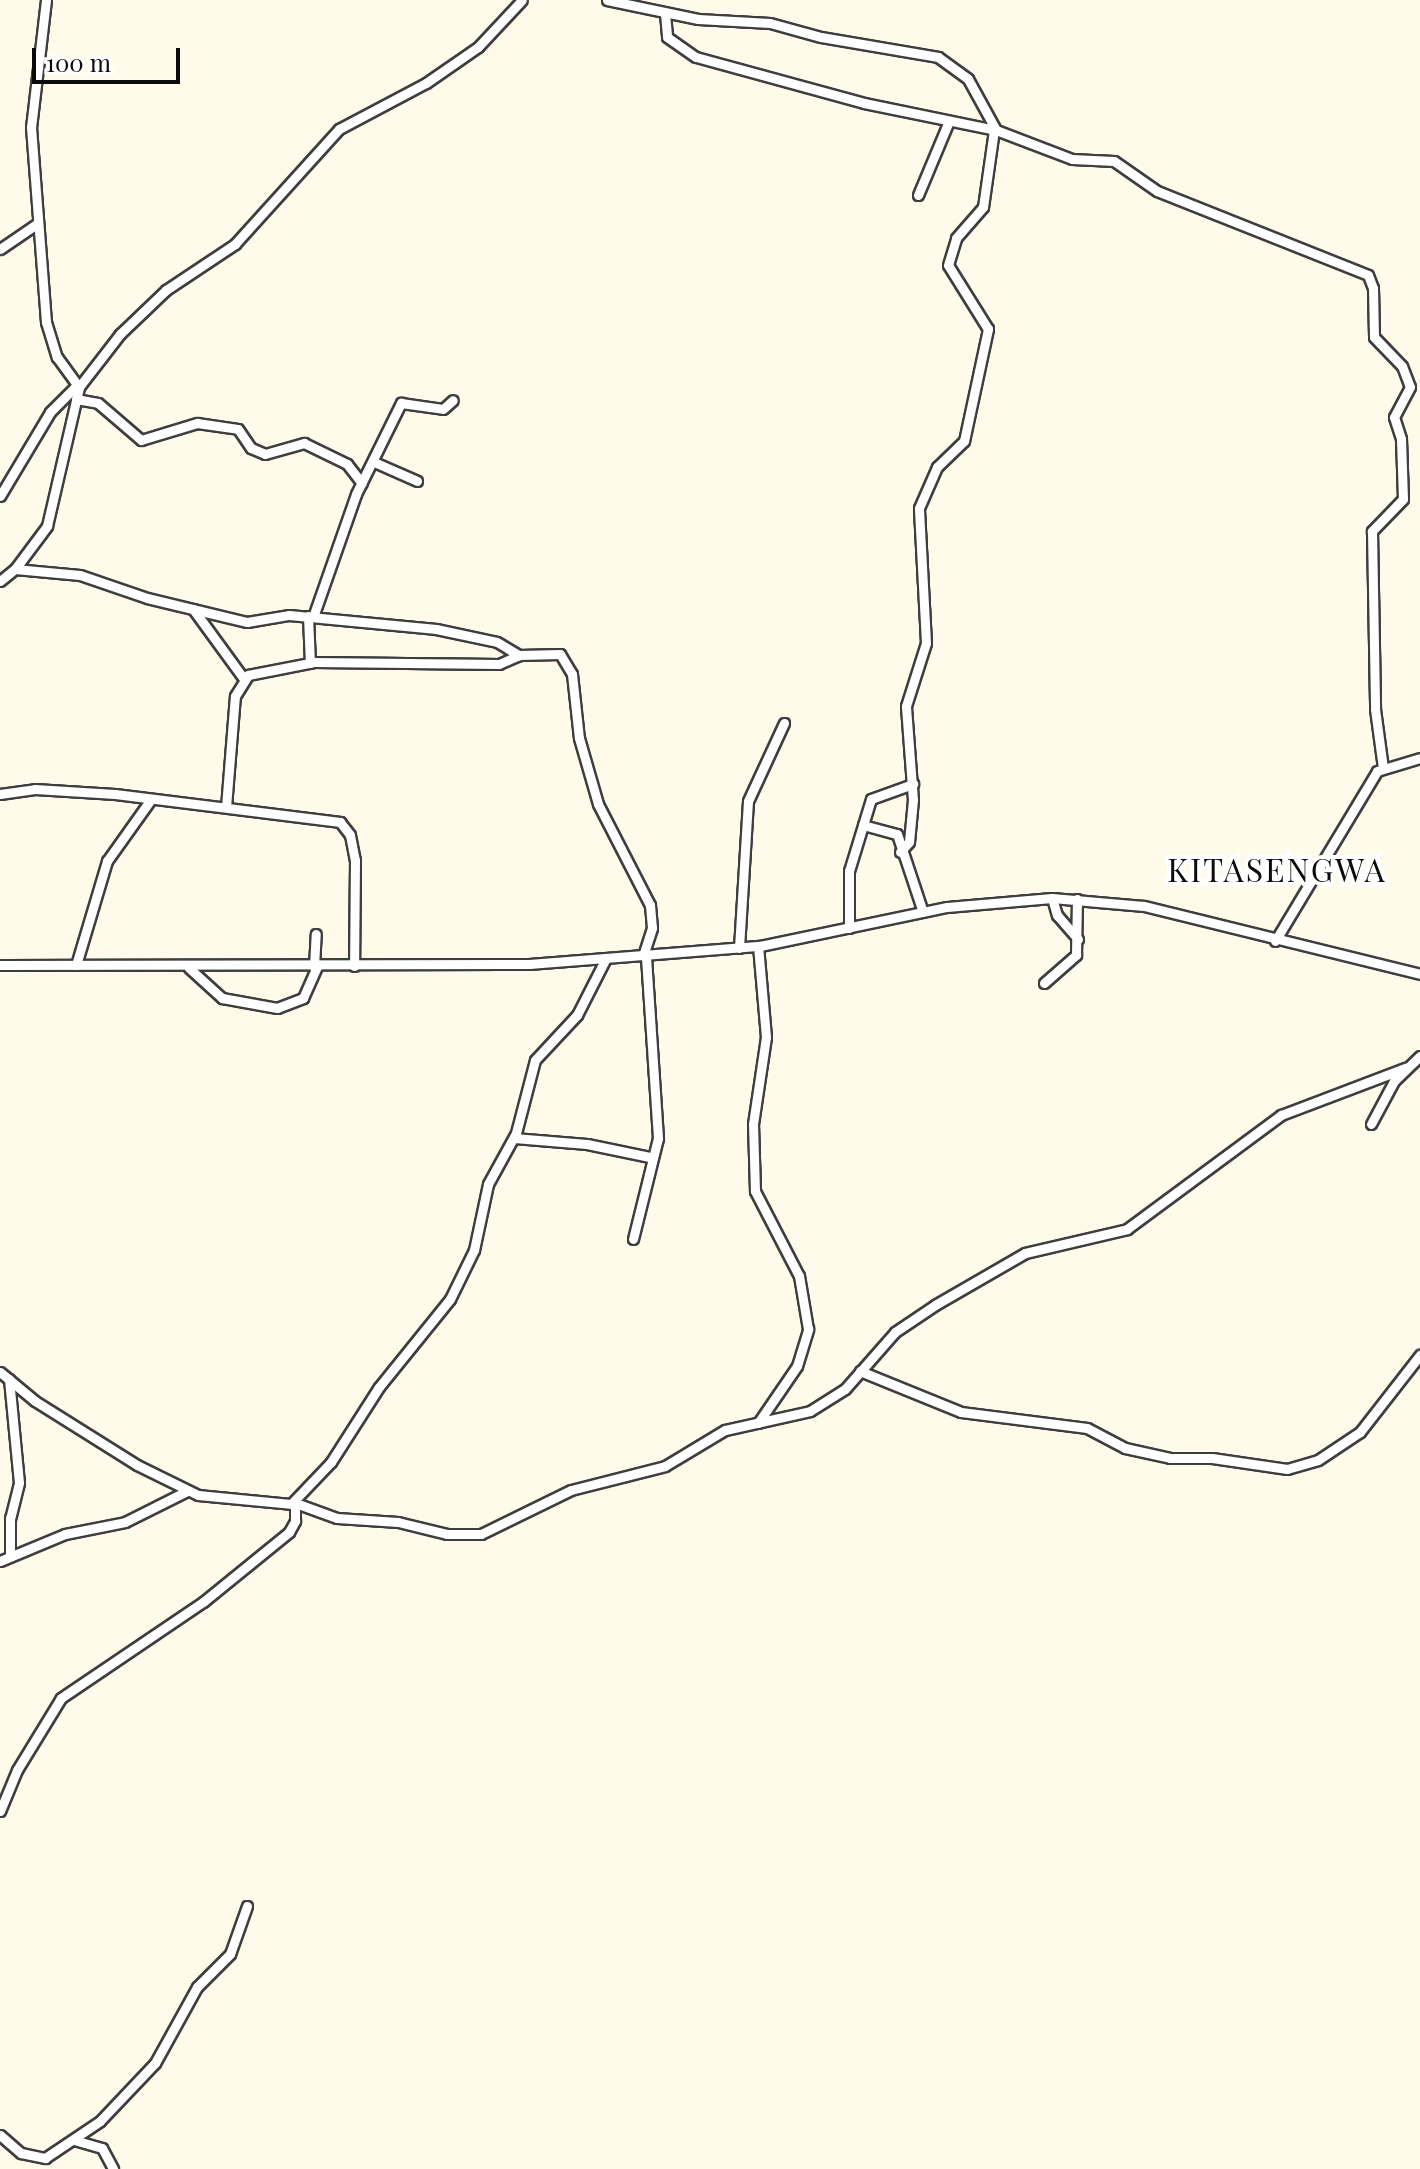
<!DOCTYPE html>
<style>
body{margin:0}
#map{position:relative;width:1420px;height:2169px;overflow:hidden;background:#fffaea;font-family:"Playfair Display",serif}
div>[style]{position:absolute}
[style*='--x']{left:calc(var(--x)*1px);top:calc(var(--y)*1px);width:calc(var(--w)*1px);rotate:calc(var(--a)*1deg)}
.roads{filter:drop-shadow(2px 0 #3e3e3e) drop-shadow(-2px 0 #3e3e3e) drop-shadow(0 2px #3e3e3e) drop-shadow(0 -2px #3e3e3e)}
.minor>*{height:9px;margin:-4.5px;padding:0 4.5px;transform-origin:4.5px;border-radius:4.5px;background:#fff}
span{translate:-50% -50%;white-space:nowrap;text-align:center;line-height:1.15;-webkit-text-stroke:8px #fff;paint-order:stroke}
.quarter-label{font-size:32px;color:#0b0b0b;letter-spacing:2px}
.scale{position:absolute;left:32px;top:48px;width:148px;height:36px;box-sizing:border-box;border:4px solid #0b0b0b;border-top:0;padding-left:10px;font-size:24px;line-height:28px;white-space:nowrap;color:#0b0b0b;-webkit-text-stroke:6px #fff;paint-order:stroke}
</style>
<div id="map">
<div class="roads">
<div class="minor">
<i style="--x:46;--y:0;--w:128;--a:96.7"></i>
<i style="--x:31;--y:127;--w:196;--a:85.6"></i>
<i style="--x:46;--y:322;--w:37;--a:73"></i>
<i style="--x:57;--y:357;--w:37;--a:54"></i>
<i style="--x:607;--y:0;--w:93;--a:11.8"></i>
<i style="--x:698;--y:19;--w:72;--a:3.2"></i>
<i style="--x:770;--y:23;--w:53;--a:15.4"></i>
<i style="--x:821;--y:37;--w:119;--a:9.7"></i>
<i style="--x:938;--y:57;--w:37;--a:36"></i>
<i style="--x:968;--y:79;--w:58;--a:61.2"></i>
<i style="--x:665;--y:13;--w:24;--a:85"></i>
<i style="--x:667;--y:37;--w:35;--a:35"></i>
<i style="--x:696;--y:57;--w:174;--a:15.3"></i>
<i style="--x:864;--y:103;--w:135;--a:11.6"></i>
<i style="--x:996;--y:130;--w:81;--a:20.9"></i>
<i style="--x:1072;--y:159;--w:42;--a:2.7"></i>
<i style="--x:1114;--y:161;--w:52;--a:34.9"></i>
<i style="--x:1157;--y:191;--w:227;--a:21.7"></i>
<i style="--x:1368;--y:275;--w:14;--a:69"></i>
<i style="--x:1373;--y:288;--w:49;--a:88.8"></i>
<i style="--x:1374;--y:337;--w:40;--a:46"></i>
<i style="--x:1402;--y:366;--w:22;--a:69"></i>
<i style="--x:1410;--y:387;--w:34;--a:118"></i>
<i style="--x:1394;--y:417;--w:23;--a:72"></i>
<i style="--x:1401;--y:439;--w:60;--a:88.1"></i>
<i style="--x:1403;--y:499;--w:45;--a:134.1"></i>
<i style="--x:1372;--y:531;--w:178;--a:89"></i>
<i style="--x:1375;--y:709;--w:60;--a:82.3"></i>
<i style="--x:918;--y:195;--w:80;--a:-67.3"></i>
<i style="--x:0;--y:249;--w:46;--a:-34.4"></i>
<i style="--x:76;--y:399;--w:22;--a:10"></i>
<i style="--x:98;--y:403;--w:57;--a:40.7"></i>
<i style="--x:141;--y:440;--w:59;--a:-16.9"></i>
<i style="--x:197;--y:423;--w:41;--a:8.3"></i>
<i style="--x:238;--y:429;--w:23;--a:56"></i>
<i style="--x:251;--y:448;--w:15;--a:23"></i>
<i style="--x:265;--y:454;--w:41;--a:-15.8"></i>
<i style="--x:304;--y:443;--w:48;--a:26"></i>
<i style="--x:347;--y:464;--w:24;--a:52"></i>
<i style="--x:374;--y:462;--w:47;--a:23.8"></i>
<i style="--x:0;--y:496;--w:98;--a:-59.2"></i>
<i style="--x:50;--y:412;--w:38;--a:-45"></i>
<i style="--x:15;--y:569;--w:65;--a:5.3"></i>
<i style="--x:80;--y:575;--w:71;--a:18.9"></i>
<i style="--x:147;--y:598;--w:103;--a:13.5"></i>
<i style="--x:247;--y:622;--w:43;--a:-9.5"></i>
<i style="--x:289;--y:615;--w:148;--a:5.4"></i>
<i style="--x:436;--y:629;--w:62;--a:12"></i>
<i style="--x:497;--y:642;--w:26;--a:31"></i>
<i style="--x:0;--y:581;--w:19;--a:-39"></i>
<i style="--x:15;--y:569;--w:54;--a:-53.3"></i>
<i style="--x:47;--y:526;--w:143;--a:-77"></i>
<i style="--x:79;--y:387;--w:67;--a:-52.3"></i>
<i style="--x:120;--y:334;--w:64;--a:-43.7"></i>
<i style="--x:166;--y:290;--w:83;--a:-33.7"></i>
<i style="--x:235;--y:244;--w:155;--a:-47.9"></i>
<i style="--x:339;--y:129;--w:98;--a:-27.9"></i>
<i style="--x:426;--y:83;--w:63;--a:-34.7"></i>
<i style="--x:478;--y:47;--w:64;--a:-46.9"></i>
<i style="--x:193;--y:609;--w:87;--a:53.9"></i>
<i style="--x:308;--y:616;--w:47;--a:87.6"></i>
<i style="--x:313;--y:617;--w:130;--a:-70.7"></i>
<i style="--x:356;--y:494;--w:102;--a:-63.7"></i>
<i style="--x:401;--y:403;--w:42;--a:8.1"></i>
<i style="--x:443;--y:409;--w:13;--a:-42"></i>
<i style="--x:0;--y:794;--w:35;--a:-8"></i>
<i style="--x:35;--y:789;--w:80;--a:3.6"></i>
<i style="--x:115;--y:794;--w:227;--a:7.1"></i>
<i style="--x:340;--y:822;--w:16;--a:52"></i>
<i style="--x:350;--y:835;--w:25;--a:79"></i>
<i style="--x:355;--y:860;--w:106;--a:90.5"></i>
<i style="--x:226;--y:807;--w:111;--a:-85.4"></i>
<i style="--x:235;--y:696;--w:25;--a:-58"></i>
<i style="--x:248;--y:675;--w:67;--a:-11.1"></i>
<i style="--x:314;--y:662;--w:185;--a:0.6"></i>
<i style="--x:499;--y:664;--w:22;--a:-24"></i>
<i style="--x:519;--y:655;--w:41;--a:-1.4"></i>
<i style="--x:560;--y:654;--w:23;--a:59"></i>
<i style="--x:572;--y:674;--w:64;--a:83.8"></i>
<i style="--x:579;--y:738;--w:69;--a:73.9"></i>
<i style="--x:598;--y:804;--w:114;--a:62.8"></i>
<i style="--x:650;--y:905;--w:23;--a:85"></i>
<i style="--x:652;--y:928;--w:29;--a:108"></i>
<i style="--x:863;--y:825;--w:35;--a:15"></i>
<i style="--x:897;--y:834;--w:82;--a:71.6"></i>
<i style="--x:900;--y:852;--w:13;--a:-48"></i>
<i style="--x:909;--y:842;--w:42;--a:-84.6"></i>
<i style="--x:913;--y:800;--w:94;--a:-94.3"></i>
<i style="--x:906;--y:706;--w:66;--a:-72.4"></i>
<i style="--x:926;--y:643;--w:135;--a:-93"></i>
<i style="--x:919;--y:508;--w:45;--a:-66.3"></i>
<i style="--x:937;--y:467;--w:37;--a:-44"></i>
<i style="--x:964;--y:441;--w:115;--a:-77.9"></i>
<i style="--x:988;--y:329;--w:75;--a:-122"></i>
<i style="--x:948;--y:265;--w:28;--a:-73"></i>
<i style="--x:956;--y:238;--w:41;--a:-48.9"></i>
<i style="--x:983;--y:207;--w:78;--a:-81.9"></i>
<i style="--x:1052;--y:898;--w:18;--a:74"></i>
<i style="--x:1057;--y:915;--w:32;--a:49"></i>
<i style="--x:849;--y:928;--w:57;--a:-90"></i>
<i style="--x:849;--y:871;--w:75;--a:-73"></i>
<i style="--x:871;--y:799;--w:45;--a:-19.7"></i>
<i style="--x:1275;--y:941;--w:198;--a:-59"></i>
<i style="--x:1377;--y:771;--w:45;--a:-16.8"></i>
<i style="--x:739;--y:948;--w:147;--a:-86.5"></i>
<i style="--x:748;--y:801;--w:86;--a:-65.2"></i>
<i style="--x:0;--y:965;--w:529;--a:-0.11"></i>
<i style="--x:529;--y:964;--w:232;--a:-4.5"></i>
<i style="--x:760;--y:946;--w:191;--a:-11.8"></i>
<i style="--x:947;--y:907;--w:105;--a:-4.9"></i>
<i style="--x:1052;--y:898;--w:92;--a:5"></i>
<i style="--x:1144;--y:906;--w:284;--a:13.8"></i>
<i style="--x:76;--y:965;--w:109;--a:-73.4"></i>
<i style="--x:107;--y:861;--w:76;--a:-54.6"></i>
<i style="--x:314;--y:967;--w:33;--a:-87"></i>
<i style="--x:189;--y:968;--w:45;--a:42.3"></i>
<i style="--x:222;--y:998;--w:56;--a:10.3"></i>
<i style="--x:277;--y:1008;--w:28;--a:-21"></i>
<i style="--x:303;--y:998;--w:34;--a:-66"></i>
<i style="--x:1044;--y:983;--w:43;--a:-41.2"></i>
<i style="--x:1076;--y:955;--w:56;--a:-89"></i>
<i style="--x:1371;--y:1124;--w:49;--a:-61.9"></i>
<i style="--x:1394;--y:1081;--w:36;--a:-44"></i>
<i style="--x:514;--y:1138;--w:73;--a:4.7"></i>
<i style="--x:587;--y:1144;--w:64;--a:11.7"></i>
<i style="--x:633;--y:1239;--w:104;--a:-76.1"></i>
<i style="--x:658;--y:1138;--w:183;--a:-93.8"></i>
<i style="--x:860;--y:1371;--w:109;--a:22.1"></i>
<i style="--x:961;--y:1412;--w:127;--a:7.2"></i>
<i style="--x:1087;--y:1428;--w:43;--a:27.8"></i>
<i style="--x:1125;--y:1448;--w:46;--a:12.5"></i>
<i style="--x:1170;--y:1458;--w:42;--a:0"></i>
<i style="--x:1212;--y:1458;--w:76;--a:8.3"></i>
<i style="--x:1287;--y:1469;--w:32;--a:-16"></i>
<i style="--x:1318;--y:1460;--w:50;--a:-33.7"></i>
<i style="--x:1360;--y:1432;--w:98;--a:-52.1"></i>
<i style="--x:0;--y:1372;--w:45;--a:39.6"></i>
<i style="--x:35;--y:1401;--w:120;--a:32.1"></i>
<i style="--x:137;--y:1465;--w:68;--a:26.2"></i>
<i style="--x:198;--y:1495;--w:103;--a:5.5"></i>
<i style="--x:301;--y:1505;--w:38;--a:20"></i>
<i style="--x:337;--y:1518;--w:61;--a:3.8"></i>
<i style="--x:398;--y:1522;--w:50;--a:13.8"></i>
<i style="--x:447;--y:1534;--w:34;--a:0"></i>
<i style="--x:481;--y:1534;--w:100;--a:-26.1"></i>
<i style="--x:571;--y:1490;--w:97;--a:-14.3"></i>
<i style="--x:665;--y:1466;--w:70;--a:-31"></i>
<i style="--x:725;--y:1430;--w:87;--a:-12.6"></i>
<i style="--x:810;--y:1411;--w:41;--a:-32.2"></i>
<i style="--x:845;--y:1389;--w:76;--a:-48.7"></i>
<i style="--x:895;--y:1332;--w:48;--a:-34"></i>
<i style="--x:935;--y:1305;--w:104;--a:-30"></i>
<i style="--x:1025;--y:1253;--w:105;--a:-13.2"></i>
<i style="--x:1127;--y:1229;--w:192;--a:-36.5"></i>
<i style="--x:1281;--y:1115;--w:133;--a:-20.8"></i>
<i style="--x:9;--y:1379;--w:104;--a:84.5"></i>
<i style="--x:19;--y:1483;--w:36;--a:104"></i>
<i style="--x:10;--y:1518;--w:38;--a:90"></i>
<i style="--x:758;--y:1423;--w:69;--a:-55.6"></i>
<i style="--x:797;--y:1366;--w:39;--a:-73"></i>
<i style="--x:808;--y:1329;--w:54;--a:-99.6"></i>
<i style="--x:799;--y:1276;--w:96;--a:-117.4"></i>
<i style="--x:755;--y:1191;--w:67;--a:-91.7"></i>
<i style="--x:753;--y:1124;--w:88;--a:-81.5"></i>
<i style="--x:766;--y:1037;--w:91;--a:-95"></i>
<i style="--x:291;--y:1504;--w:58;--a:-46.4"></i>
<i style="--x:331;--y:1462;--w:89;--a:-57.4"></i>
<i style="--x:379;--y:1387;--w:113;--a:-51.1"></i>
<i style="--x:450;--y:1299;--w:55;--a:-63.9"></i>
<i style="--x:474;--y:1250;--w:67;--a:-78"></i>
<i style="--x:488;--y:1184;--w:58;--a:-61.2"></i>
<i style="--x:516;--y:1133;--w:75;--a:-75.4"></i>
<i style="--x:535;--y:1060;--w:62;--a:-47"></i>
<i style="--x:577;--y:1015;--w:64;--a:-63"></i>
<i style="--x:0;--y:1561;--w:70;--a:-22.6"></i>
<i style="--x:65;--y:1534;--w:61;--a:-11.3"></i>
<i style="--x:125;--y:1522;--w:69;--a:-26.6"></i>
<i style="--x:0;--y:1811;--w:44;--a:-67.5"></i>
<i style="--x:17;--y:1770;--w:84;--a:-58.6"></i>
<i style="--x:61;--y:1698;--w:171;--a:-34.1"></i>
<i style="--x:203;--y:1602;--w:111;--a:-39.1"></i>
<i style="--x:289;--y:1532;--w:13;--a:-61"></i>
<i style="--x:295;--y:1521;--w:16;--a:-90"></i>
<i style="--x:0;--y:2135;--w:28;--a:41"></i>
<i style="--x:21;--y:2153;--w:25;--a:12"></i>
<i style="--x:45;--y:2158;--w:66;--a:-33.9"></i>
<i style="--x:100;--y:2121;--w:80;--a:-46.5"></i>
<i style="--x:155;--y:2063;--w:87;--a:-61.1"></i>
<i style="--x:197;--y:1987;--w:47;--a:-45"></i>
<i style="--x:230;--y:1954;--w:51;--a:-70.5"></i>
<i style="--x:74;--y:2140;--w:29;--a:16"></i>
<i style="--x:102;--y:2148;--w:24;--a:62"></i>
</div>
</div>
<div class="quarter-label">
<span style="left:1277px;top:869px">KITASENGWA</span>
</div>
<div class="scale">100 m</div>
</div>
